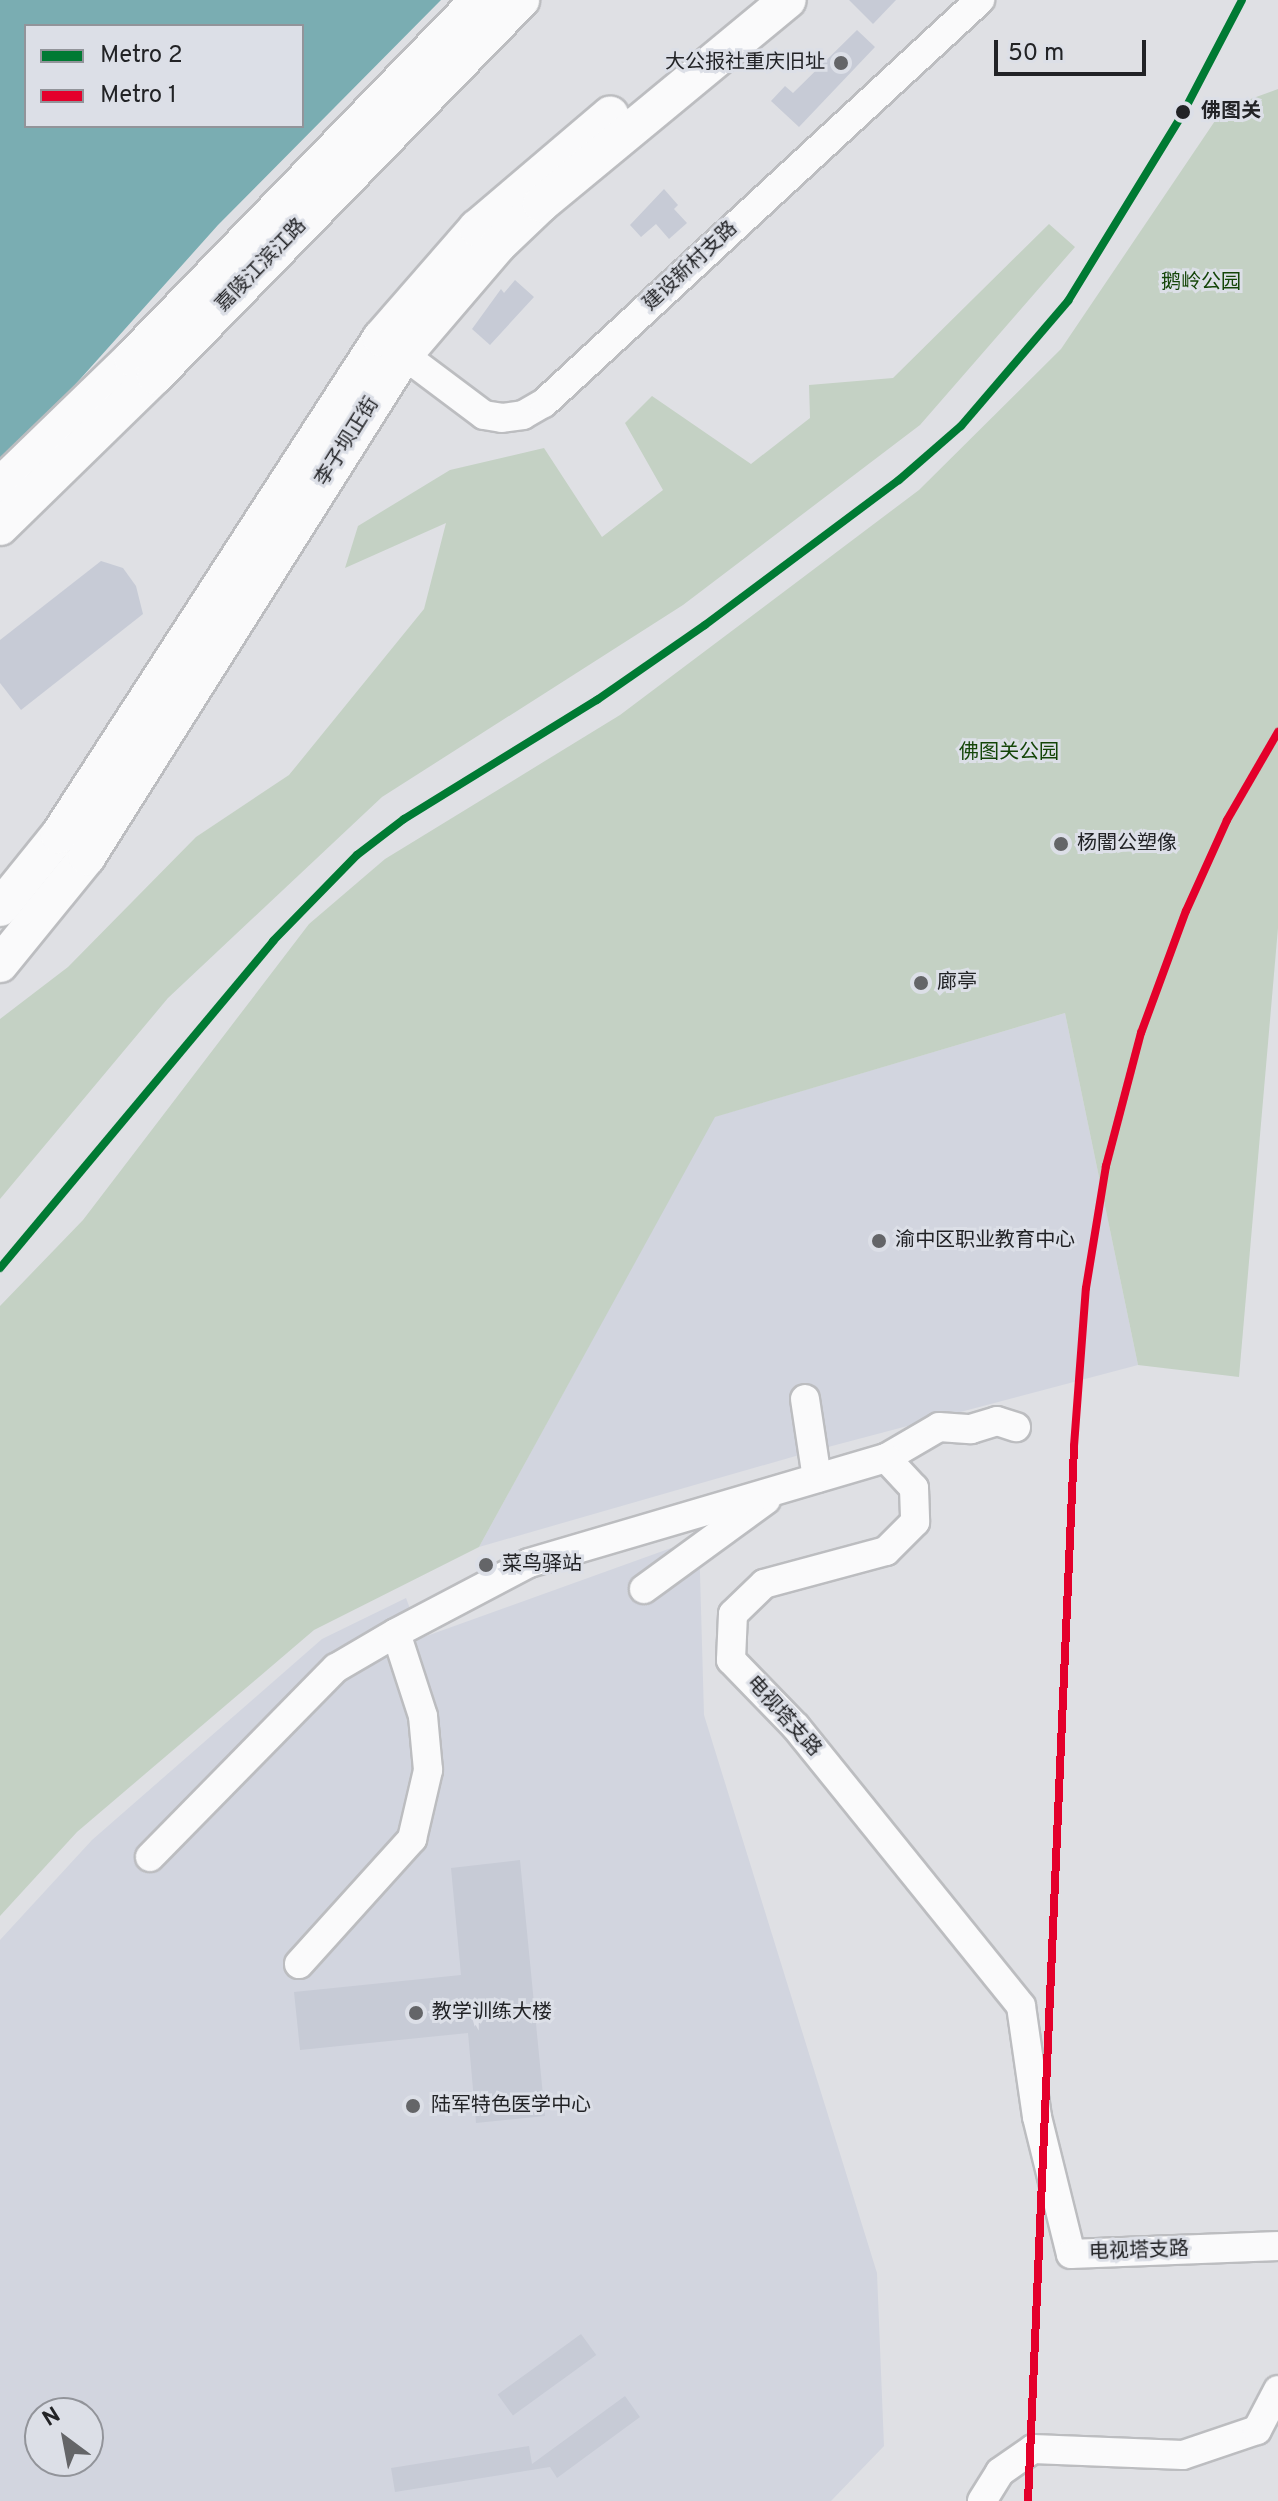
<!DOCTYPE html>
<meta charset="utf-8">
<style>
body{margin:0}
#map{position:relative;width:1278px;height:2501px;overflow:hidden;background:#dfe0e4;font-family:Overpass,"Noto Sans SC",sans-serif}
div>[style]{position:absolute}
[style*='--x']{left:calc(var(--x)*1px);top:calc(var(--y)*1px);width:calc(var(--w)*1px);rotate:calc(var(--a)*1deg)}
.built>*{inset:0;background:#d2d5df}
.green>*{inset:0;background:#c4d1c4}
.water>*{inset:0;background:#7aadb2}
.building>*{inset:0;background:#c7cbd6;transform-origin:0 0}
.roads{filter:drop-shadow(2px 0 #bcbdc0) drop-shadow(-2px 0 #bcbdc0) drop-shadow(0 2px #bcbdc0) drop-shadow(0 -2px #bcbdc0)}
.minor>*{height:28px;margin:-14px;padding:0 14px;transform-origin:14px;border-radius:14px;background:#fafafb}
.major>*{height:36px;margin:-18px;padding:0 18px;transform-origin:18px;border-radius:18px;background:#fafafb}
.metro-1>*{height:8px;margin:-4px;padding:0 4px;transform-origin:4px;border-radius:4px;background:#007a33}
.metro-2>*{height:8px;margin:-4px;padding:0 4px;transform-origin:4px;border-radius:4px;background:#e4002b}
.dots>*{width:22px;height:22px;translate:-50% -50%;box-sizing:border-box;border:4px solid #dcdfe7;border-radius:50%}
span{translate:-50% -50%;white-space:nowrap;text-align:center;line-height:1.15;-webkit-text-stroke:6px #dcdfe7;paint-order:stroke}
.poi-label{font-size:20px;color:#222326}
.right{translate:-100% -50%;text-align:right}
.left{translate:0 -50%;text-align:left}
.stop-label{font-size:20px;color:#222326;font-weight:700}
.street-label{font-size:20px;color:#222326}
.park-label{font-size:20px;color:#144508}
.legend{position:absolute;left:24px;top:24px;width:280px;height:104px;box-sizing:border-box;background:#dcdfe7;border:2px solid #92949a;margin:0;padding:10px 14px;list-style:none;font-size:24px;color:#222326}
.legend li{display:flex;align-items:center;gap:16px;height:40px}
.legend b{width:40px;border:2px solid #92949a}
.north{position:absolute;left:24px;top:2397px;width:80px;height:80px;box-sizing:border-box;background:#dcdfe7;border:2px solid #92949a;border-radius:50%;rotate:328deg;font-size:22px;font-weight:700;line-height:32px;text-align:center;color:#222326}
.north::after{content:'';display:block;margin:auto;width:28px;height:36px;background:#646568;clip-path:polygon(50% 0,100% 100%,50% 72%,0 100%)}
.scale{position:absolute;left:994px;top:40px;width:152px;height:36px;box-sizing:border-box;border:4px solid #222326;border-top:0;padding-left:10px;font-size:24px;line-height:28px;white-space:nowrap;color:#222326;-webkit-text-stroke:6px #dcdfe7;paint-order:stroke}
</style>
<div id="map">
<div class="built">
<i style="clip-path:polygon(1065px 1013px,1138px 1365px,813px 1451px,479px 1547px,714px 1117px)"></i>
<i style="clip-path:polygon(evenodd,699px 1538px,704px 1715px,877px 2273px,884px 2446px,831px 2501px,0 2501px,0 1940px,92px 1840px,322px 1639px,406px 1598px,421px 1638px,699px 1538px,40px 2413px,88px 2413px,88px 2461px,40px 2461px,40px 2413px)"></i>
</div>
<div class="green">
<i style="clip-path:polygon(1278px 89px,1278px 928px,1239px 1377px,1138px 1365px,1065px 1013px,715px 1117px,479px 1547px,314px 1630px,77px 1832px,0 1916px,0 1306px,83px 1220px,309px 924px,385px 859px,620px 715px,919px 490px,1061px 349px,1223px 109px)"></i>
<i style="clip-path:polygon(1049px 224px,1075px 247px,920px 425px,683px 605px,382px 797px,168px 998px,0 1199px,0 1019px,68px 967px,196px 837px,289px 775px,424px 609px,446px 523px,345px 568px,358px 526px,450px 470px,544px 448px,602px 537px,663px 490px,625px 423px,652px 396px,751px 464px,810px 418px,809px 385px,893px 378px)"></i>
</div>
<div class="water">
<i style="clip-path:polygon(evenodd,0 0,441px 0,218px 225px,48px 415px,0 462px,0 0,26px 26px,302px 26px,302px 126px,26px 126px,26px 26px)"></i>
</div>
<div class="building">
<i style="clip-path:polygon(849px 0,896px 0,873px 24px)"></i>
<i style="clip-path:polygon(857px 30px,875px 47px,799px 127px,771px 101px,785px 86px,793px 93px)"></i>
<i style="clip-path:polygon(664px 189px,678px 205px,674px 209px,687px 223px,669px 239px,656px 224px,641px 237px,630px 225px)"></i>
<i style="clip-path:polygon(515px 280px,534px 297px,490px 345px,472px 329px,501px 289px,504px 293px)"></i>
<i style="clip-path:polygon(101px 561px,123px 568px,136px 586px,143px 614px,21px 710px,0 683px,0 640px)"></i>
<i style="clip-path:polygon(520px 1860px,545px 2116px,476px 2123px,468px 2033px,300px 2050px,294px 1992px,461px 1975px,451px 1868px)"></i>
<i style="left:581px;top:2334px;width:26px;height:103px;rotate:54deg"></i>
<i style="clip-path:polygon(625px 2396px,640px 2417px,557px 2478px,550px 2467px,395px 2492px,391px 2468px,529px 2446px,532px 2464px)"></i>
</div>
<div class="roads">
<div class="minor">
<i style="--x:388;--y:343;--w:120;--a:36.9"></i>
<i style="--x:484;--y:415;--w:18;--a:9"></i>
<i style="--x:502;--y:418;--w:21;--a:-8"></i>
<i style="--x:523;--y:415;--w:24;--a:-30"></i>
<i style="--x:544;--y:403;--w:594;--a:-42.75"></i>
<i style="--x:805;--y:1399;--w:80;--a:81.4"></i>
<i style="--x:886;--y:1458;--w:61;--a:-30.3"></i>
<i style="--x:939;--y:1427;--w:32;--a:4"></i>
<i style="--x:971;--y:1429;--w:27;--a:-17"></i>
<i style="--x:997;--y:1421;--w:20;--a:18"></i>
<i style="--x:644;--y:1589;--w:151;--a:-36.1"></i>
<i style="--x:150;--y:1857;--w:265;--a:-45.5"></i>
<i style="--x:336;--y:1668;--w:69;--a:-30.3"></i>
<i style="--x:396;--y:1633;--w:150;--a:-27.8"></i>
<i style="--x:529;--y:1563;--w:372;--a:-16.4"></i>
<i style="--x:886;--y:1458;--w:41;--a:47"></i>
<i style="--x:914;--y:1488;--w:34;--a:88"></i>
<i style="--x:915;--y:1522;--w:41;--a:135"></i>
<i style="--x:886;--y:1551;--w:126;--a:164.9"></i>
<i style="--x:764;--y:1584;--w:43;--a:135.9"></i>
<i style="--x:733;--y:1614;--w:46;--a:92.5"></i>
<i style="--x:731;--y:1660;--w:93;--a:45.9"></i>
<i style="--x:796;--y:1727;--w:358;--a:51.1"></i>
<i style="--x:1021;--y:2006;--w:112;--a:81.8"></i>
<i style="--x:1037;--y:2117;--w:141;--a:76.1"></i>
<i style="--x:1071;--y:2254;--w:207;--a:-2.2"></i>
<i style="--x:299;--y:1964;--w:169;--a:-47.9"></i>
<i style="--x:412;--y:1839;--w:71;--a:-76.9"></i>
<i style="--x:428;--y:1770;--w:54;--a:-95.3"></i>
<i style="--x:423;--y:1716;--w:87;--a:-108"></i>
<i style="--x:982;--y:2501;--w:34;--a:-58"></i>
<i style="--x:1000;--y:2472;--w:40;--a:-34.9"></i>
<i style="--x:1033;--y:2449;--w:150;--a:2.3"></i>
<i style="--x:1183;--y:2455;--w:78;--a:-18.7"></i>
<i style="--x:1257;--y:2430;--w:45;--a:-62.3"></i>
</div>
<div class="major">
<i style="--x:0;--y:486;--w:184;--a:-44.1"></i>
<i style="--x:132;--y:358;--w:499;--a:-45.9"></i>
<i style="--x:0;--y:527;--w:216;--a:-44.3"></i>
<i style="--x:155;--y:376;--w:525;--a:-45.77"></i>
<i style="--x:0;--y:908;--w:94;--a:-51.1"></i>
<i style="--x:59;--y:835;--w:592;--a:-57.06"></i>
<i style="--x:381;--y:338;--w:146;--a:-48.9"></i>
<i style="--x:477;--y:228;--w:175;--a:-40.4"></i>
<i style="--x:0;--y:964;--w:138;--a:-50.9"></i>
<i style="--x:87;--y:857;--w:592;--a:-57.76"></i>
<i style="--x:403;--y:356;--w:146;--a:-49.4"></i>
<i style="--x:498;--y:245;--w:59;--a:-43.6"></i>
<i style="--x:541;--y:204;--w:320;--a:-39.6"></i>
</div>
</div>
<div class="metro-1">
<i style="--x:0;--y:1268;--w:426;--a:-50.1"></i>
<i style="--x:273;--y:941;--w:120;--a:-45.7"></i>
<i style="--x:357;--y:855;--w:59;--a:-37.5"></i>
<i style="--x:404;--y:819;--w:227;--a:-31.7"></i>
<i style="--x:597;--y:700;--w:131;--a:-34.8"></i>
<i style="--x:705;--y:625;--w:242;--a:-36.8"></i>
<i style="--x:899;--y:480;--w:82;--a:-41.1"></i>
<i style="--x:961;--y:426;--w:165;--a:-49.4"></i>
<i style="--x:1068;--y:301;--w:220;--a:-58.5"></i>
<i style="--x:1183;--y:113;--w:127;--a:-62.4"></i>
</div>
<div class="metro-2">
<i style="--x:1028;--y:2501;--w:1056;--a:-87.5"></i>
<i style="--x:1074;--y:1446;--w:158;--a:-85.7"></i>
<i style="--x:1086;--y:1288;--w:124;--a:-80.7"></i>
<i style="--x:1106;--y:1166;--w:138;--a:-75.3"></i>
<i style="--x:1141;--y:1033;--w:130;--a:-69.8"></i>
<i style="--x:1186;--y:911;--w:100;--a:-65.7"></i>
<i style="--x:1227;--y:820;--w:102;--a:-59.9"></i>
</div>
<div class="dots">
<i style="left:841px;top:63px;background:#646568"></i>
<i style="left:1183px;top:112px;background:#222326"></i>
<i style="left:1061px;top:844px;background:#646568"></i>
<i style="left:921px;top:983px;background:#646568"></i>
<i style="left:879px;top:1241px;background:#646568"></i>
<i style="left:486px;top:1565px;background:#646568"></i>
<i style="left:416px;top:2013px;background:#646568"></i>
<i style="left:413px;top:2106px;background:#646568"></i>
</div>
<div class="poi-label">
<span class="right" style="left:825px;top:63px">大公报社重庆旧址</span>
<span class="left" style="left:1077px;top:844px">杨闇公塑像</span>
<span class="left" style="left:937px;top:983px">廊亭</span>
<span class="left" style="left:895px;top:1241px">渝中区职业教育中心</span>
<span class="left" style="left:502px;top:1565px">菜鸟驿站</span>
<span class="left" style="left:432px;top:2013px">教学训练大楼</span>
<span class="left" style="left:431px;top:2106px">陆军特色医学中心</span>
</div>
<div class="stop-label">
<span class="left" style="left:1201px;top:112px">佛图关</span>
</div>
<div class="street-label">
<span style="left:262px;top:266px;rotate:-46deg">嘉陵江滨江路</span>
<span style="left:691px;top:267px;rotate:-43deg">建设新村支路</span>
<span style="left:348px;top:442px;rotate:-58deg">李子坝正街</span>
<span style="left:783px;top:1717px;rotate:48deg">电视塔支路</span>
<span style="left:1139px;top:2252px;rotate:-2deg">电视塔支路</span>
</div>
<div class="park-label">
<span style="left:1201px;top:283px">鹅岭公园</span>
<span style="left:1009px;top:753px">佛图关公园</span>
</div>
<ul class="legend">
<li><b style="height:10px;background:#007a33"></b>Metro 2</li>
<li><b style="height:10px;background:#e4002b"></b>Metro 1</li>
</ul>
<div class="north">N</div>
<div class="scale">50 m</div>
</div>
